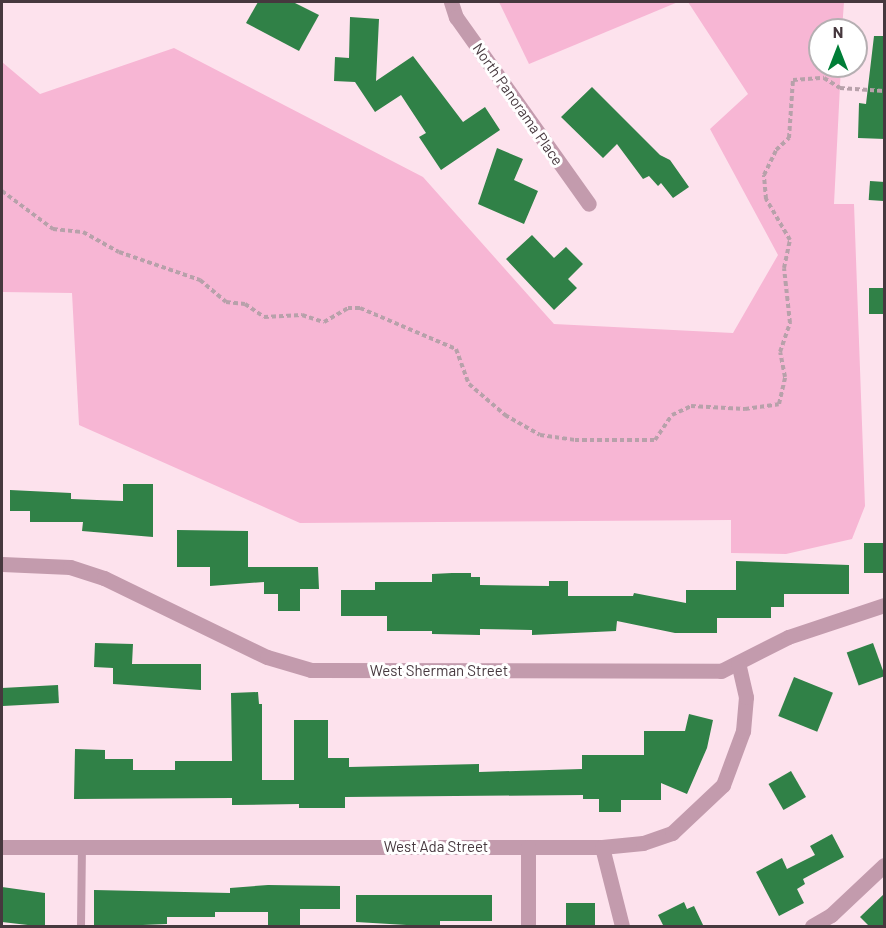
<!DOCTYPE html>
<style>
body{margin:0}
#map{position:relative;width:886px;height:928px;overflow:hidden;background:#fde2ed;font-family:Barlow,sans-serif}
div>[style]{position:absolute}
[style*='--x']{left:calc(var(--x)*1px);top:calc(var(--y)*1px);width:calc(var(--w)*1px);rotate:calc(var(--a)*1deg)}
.green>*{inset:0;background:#f7b6d4}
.building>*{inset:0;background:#308147;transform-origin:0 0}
.path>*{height:4px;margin-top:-2px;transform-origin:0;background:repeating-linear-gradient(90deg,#b7a1aa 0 4.5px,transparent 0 7.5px)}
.service>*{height:8px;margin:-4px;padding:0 4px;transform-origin:4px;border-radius:4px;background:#c39bad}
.minor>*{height:15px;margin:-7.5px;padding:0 7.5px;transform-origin:7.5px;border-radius:7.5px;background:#c39bad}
span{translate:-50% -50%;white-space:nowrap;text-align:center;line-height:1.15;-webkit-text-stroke:6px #fff;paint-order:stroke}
.street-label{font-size:15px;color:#46383e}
.frame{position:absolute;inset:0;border:3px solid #46383e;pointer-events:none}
.north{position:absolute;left:808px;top:18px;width:60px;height:60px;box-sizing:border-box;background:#fff;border:2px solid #b5afb2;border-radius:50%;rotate:0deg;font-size:16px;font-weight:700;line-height:24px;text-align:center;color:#46383e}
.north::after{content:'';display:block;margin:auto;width:21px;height:27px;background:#007e37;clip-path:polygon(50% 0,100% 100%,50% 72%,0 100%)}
</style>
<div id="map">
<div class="green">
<i style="clip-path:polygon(499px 2px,678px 2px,529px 64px)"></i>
<i style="clip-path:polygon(688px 2px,844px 2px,842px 30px,820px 30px,820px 66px,841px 66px,834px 204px,854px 204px,865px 506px,852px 539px,786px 554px,731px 553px,731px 520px,300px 523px,79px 425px,72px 293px,2px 292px,2px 62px,40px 94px,174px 48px,423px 177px,554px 324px,733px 333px,778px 255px,710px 129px,748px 94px)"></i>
</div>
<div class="building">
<i style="clip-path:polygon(258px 2px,293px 2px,319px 15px,299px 51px,246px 23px)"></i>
<i style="clip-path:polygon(350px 17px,379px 19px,376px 81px,413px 56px,463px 122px,485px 107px,500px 130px,441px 170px,419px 137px,426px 133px,401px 95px,375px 112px,355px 82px,334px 81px,335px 57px,349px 58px)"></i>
<i style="clip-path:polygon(874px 36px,885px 36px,885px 139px,858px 138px,859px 103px,866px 104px)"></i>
<i style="clip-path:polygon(592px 87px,660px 155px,670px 160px,689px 187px,673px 198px,661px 183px,658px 186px,649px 176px,643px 179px,617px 144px,603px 158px,561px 117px)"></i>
<i style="clip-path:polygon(497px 148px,523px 159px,514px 180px,538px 191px,524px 224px,478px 204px)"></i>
<i style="left:870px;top:181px;width:15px;height:19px;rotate:4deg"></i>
<i style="clip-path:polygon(532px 235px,554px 258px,566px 247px,583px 264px,568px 279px,577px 288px,554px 310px,506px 259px)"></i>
<i style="left:885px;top:288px;width:26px;height:16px;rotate:90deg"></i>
<i style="clip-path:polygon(123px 484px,153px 484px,153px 537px,82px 531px,83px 522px,30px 522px,30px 511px,10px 511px,10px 490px,71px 493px,71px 499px,123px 501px)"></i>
<i style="clip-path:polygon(177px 530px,248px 531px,248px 567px,318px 567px,319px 589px,300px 589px,300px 611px,278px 611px,278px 594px,264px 594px,264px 582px,210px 586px,210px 567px,177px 567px)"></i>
<i style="left:864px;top:543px;width:21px;height:30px"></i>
<i style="clip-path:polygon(736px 561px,849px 565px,849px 594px,784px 594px,784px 607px,771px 607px,771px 618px,717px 618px,717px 633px,675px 633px,617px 621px,616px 631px,532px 635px,532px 630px,480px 629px,480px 635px,432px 634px,432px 631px,387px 631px,387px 616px,341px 616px,341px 590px,375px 590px,375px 582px,432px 582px,432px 574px,452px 573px,471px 573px,471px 577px,480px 577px,480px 585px,549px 586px,549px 581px,568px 581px,568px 596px,633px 596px,634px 593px,686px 603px,686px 590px,736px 590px)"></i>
<i style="clip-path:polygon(95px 643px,133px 644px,132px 664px,201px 664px,201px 690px,113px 684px,113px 668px,94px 667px)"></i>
<i style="left:873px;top:643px;width:35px;height:28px;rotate:70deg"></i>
<i style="left:794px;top:677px;width:42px;height:42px;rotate:22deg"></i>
<i style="left:58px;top:685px;width:18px;height:56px;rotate:87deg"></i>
<i style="clip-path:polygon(258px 692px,259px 704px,262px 704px,262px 780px,294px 780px,294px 720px,328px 720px,328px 758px,349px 758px,349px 767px,479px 764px,479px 772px,582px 769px,582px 755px,644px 755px,644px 731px,685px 731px,689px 714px,713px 720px,707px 748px,687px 794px,661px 783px,661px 800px,621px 800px,621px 812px,599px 812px,599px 799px,583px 799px,583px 795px,345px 797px,345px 808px,299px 808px,299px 804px,232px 805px,232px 798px,74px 799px,75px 749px,105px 750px,105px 759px,133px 759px,133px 770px,175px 770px,175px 761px,232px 761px,231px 693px)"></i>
<i style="left:791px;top:771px;width:30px;height:26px;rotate:60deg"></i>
<i style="clip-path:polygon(832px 834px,844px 857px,803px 879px,805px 884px,797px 889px,804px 903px,779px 916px,756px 872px,782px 858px,787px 869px,815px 855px,810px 846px)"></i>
<i style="clip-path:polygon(268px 885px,340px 886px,340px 909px,300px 909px,300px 927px,268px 927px,268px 912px,215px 912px,215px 917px,167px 917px,167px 924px,94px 927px,94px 890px,230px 893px,230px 888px)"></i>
<i style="clip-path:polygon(2px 887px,45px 893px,45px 927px,2px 922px)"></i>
<i style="clip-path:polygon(885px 893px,885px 927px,870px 927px,860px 917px)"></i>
<i style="clip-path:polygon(356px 895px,492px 895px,492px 921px,440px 921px,440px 927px,356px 922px)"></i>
<i style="clip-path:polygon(684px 902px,687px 909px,694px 906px,704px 927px,664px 927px,658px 915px)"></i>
<i style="left:566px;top:903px;width:29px;height:24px"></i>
</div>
<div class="path">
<i style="--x:2;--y:191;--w:64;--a:36.7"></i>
<i style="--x:53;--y:229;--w:30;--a:6"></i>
<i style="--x:83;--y:232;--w:41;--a:29.1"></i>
<i style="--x:119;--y:252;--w:86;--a:19.1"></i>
<i style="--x:200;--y:280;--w:34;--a:40"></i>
<i style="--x:226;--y:302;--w:19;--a:6"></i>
<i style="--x:245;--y:304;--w:23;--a:34"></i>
<i style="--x:264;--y:317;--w:38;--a:-3"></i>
<i style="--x:302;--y:315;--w:23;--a:18"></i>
<i style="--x:324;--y:322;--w:28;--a:-30"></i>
<i style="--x:348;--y:308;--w:12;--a:0"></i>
<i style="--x:360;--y:308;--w:104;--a:23.1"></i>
<i style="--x:456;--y:349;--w:37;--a:70"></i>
<i style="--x:469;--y:384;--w:48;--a:40.7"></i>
<i style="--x:505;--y:415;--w:40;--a:29.7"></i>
<i style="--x:540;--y:435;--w:35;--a:8"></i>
<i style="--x:575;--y:440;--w:80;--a:0"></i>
<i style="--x:655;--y:440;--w:30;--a:-56"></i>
<i style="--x:672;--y:415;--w:21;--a:-25"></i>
<i style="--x:691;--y:406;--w:54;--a:3.2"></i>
<i style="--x:745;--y:409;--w:34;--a:-8"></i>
<i style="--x:779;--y:404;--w:28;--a:-77"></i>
<i style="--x:785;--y:377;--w:25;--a:-101"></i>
<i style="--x:780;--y:352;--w:31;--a:-71"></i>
<i style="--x:790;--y:323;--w:55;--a:-96.2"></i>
<i style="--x:784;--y:268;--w:29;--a:-78"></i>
<i style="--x:790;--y:240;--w:48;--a:-120.3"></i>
<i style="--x:766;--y:199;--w:24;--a:-95"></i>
<i style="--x:764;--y:175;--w:28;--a:-64"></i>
<i style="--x:776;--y:150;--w:18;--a:-43"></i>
<i style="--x:789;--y:138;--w:58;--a:-86.1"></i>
<i style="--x:793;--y:80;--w:31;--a:-4"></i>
<i style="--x:824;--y:78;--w:19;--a:32"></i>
<i style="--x:840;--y:88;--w:44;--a:3.9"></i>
</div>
<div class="service">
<i style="--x:81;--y:926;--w:79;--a:-89.3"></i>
</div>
<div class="minor">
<i style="--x:451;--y:2;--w:16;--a:72"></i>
<i style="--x:456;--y:17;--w:229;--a:54.6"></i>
<i style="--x:2;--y:564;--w:68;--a:2.5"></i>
<i style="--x:70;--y:567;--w:36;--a:18"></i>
<i style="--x:104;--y:578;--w:181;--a:25.9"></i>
<i style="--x:267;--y:657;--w:46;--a:16.5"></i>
<i style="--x:311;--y:670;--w:410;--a:0.1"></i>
<i style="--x:721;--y:671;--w:75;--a:-26.9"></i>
<i style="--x:788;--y:637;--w:101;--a:-18.4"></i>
<i style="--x:2;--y:847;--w:600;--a:0"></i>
<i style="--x:602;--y:847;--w:41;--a:-5.6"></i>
<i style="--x:643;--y:843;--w:31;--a:-19"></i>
<i style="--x:672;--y:833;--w:70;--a:-43.3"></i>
<i style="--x:723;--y:785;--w:58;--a:-69.7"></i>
<i style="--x:743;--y:731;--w:34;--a:-85"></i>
<i style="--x:746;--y:697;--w:35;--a:-103"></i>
<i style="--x:602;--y:847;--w:81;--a:75.8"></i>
<i style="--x:528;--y:926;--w:79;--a:-90"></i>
<i style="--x:812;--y:926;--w:22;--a:-30"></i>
<i style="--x:831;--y:915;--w:73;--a:-43.3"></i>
</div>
<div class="street-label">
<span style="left:518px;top:104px;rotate:55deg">North Panorama Place</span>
<span style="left:439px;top:671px">West Sherman Street</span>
<span style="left:436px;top:847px">West Ada Street</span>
</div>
<div class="frame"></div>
<div class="north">N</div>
</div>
